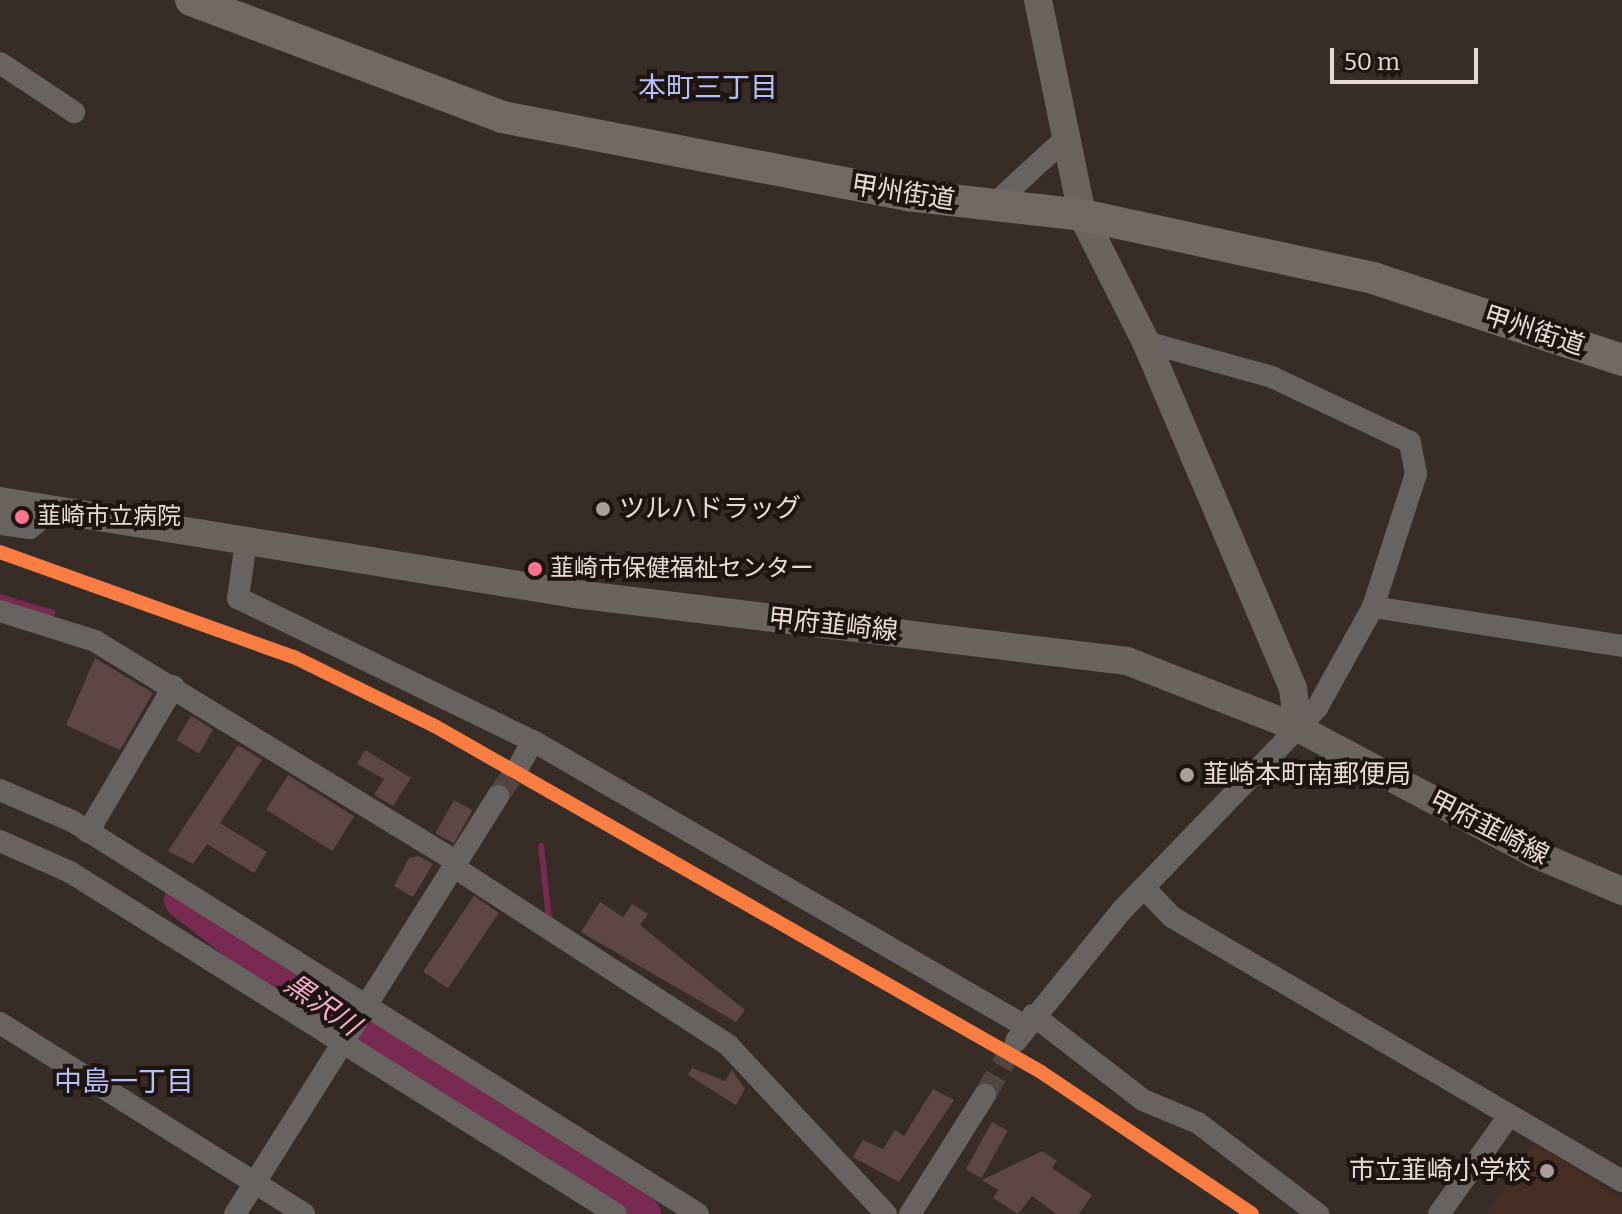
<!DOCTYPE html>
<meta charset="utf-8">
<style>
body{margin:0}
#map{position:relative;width:1622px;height:1214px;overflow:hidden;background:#382c27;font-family:Bitter,"Noto Sans JP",serif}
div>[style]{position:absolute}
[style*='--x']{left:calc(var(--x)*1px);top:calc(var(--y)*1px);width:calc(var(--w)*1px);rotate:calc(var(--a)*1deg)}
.built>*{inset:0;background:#472d24}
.stream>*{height:6px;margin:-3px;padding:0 3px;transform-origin:3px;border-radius:3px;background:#782a53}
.river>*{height:36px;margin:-18px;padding:0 18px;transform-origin:18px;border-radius:18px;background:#782a53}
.building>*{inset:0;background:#5e4646;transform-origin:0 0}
.minor-tunnel>*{height:22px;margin-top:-11px;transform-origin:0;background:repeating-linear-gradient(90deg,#534641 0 22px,transparent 0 33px)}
.minor>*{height:22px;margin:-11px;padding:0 11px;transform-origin:11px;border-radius:11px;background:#686360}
.major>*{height:28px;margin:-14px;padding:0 14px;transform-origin:14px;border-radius:14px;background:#6b635e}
.highway>*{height:32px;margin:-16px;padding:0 16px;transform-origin:16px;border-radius:16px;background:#726864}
.rail-1>*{height:14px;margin:-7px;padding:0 7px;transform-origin:7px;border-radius:7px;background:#f77d43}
.dots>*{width:22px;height:22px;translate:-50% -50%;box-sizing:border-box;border:4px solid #1e1411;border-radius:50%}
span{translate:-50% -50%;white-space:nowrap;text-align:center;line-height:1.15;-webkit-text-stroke:8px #1e1411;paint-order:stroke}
.bus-label{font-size:24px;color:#e9dad5}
.left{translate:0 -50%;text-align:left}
.street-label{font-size:26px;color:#e9dad5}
.poi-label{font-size:26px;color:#e9dad5}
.right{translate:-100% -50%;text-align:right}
.neighbourhood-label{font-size:28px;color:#b6bff7}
.water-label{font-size:28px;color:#f2abcb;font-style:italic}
.scale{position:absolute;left:1330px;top:48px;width:148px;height:36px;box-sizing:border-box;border:4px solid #e9dad5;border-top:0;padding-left:10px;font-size:24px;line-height:28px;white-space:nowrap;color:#e9dad5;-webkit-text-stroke:6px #1e1411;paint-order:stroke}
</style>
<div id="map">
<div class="built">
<i style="clip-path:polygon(1535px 1142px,1622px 1199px,1622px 1214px,1487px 1214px)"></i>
</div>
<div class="stream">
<i style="--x:0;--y:597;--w:55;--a:16.8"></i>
<i style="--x:541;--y:846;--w:72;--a:83.7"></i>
</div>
<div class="river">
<i style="--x:182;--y:900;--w:165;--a:37.8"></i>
<i style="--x:312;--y:1001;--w:394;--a:32.8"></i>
</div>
<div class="building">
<i style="clip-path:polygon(95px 658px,153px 693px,120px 750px,66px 725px)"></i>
<i style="left:191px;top:716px;width:26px;height:28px;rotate:31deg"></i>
<i style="clip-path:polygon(238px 745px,262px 760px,220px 823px,267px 852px,254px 873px,207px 844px,193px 864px,168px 851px)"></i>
<i style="clip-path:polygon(365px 750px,411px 778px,393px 806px,374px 795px,384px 779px,357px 764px)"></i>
<i style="left:288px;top:775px;width:78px;height:41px;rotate:32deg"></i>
<i style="left:454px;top:800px;width:21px;height:38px;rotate:29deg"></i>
<i style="clip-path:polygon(419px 856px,433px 864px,413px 897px,394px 886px,409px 858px)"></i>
<i style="left:474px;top:896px;width:30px;height:91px;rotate:34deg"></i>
<i style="clip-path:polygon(600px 902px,623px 917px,632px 904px,648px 914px,640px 925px,745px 1010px,736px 1022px,581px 932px)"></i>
<i style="clip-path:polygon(692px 1068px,725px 1081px,732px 1070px,745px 1089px,736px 1105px,688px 1075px)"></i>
<i style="clip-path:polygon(933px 1089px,954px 1100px,899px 1182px,853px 1157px,863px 1140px,883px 1149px,895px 1130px,904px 1136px)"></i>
<i style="left:992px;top:1122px;width:18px;height:54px;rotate:29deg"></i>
<i style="clip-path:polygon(1042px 1151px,1057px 1161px,1052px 1168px,1092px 1195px,1079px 1214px,1056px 1214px,1032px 1196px,1018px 1214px,993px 1198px,998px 1190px,982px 1180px)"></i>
</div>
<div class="minor-tunnel">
<i style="--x:498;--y:796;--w:39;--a:-55"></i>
<i style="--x:985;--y:1095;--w:62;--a:-60.1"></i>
</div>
<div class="minor">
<i style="--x:0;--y:63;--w:89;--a:33.5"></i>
<i style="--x:991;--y:207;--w:100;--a:-42.6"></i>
<i style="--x:0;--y:524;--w:30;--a:8"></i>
<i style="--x:30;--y:528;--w:32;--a:-39"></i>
<i style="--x:246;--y:542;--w:57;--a:98.1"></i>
<i style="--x:238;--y:598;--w:328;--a:25.9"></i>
<i style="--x:533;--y:741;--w:569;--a:30.08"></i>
<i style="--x:1373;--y:607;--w:252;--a:8.9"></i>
<i style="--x:0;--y:611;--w:100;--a:17.5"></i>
<i style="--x:95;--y:641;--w:424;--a:31.4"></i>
<i style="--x:520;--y:764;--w:26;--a:-61"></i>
<i style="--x:0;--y:790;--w:78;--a:23.3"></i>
<i style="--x:72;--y:821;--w:739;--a:32.12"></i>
<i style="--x:88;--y:832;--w:169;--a:-59.5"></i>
<i style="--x:0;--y:841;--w:77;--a:23.9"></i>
<i style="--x:70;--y:872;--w:644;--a:32.06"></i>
<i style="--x:454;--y:867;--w:327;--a:33"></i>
<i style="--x:728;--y:1045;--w:231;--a:46.9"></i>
<i style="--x:1145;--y:889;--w:39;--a:46"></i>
<i style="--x:1172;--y:917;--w:522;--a:30.4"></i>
<i style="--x:1033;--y:1015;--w:139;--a:37.7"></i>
<i style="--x:1143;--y:1100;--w:60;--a:22.7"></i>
<i style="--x:1198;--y:1123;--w:151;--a:37.2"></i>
<i style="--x:0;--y:1023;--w:359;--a:32.1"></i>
<i style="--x:1016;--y:1041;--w:169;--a:-51"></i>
<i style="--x:1122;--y:910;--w:281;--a:-46"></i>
<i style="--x:1317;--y:708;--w:115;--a:-61"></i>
<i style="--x:1373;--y:607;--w:140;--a:-72.1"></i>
<i style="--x:1416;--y:474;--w:33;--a:-101"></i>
<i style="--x:1410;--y:442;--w:153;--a:-154.8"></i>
<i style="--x:1272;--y:377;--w:131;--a:-164.5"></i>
<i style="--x:235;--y:1214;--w:494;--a:-57.8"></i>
<i style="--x:910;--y:1214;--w:141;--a:-57.8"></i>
<i style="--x:1439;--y:1214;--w:120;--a:-54.5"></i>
</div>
<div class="major">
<i style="--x:1038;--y:0;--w:219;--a:78.4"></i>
<i style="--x:1082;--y:215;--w:142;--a:63.3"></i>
<i style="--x:1146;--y:342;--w:376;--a:67"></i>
<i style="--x:1293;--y:688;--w:40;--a:82.9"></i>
<i style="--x:0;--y:501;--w:582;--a:9.19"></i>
<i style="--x:575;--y:594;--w:556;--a:6.92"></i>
<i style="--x:1127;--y:661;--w:184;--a:21.4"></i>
<i style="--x:1298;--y:728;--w:268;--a:28"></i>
<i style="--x:1535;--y:854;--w:95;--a:23"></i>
</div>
<div class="highway">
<i style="--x:191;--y:0;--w:332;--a:20.6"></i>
<i style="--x:502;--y:117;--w:412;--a:10.9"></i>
<i style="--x:907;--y:195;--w:176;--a:6.5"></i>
<i style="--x:1082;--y:215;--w:298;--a:12.2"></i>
<i style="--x:1373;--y:278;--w:262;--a:18.2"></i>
</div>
<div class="rail-1">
<i style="--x:0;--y:552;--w:312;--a:19.7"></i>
<i style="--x:294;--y:657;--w:155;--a:26.1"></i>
<i style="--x:433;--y:725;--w:700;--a:29.71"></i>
<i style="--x:1041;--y:1072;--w:254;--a:33.9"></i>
</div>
<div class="dots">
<i style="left:603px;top:509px;background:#ab9d98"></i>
<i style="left:22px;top:517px;background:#fc738d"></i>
<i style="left:535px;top:569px;background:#fc738d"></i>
<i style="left:1187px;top:775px;background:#ab9d98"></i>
<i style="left:1547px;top:1171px;background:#ab9d98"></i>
</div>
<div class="bus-label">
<span class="left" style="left:37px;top:517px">韮崎市立病院</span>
<span class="left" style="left:550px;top:569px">韮崎市保健福祉センター</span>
</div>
<div class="street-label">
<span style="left:903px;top:193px;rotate:9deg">甲州街道</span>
<span style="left:1534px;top:331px;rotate:18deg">甲州街道</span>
<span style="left:833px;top:625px;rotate:6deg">甲府韮崎線</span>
<span style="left:1489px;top:828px;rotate:27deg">甲府韮崎線</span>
</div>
<div class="poi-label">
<span class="left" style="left:619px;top:509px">ツルハドラッグ</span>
<span class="left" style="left:1203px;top:775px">韮崎本町南郵便局</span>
<span class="right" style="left:1531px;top:1171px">市立韮崎小学校</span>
</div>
<div class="neighbourhood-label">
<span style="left:708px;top:88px">本町三丁目</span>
<span style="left:124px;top:1082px">中島一丁目</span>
</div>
<div class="water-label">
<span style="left:322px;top:1005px;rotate:35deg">黒沢川</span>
</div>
<div class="scale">50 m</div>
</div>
